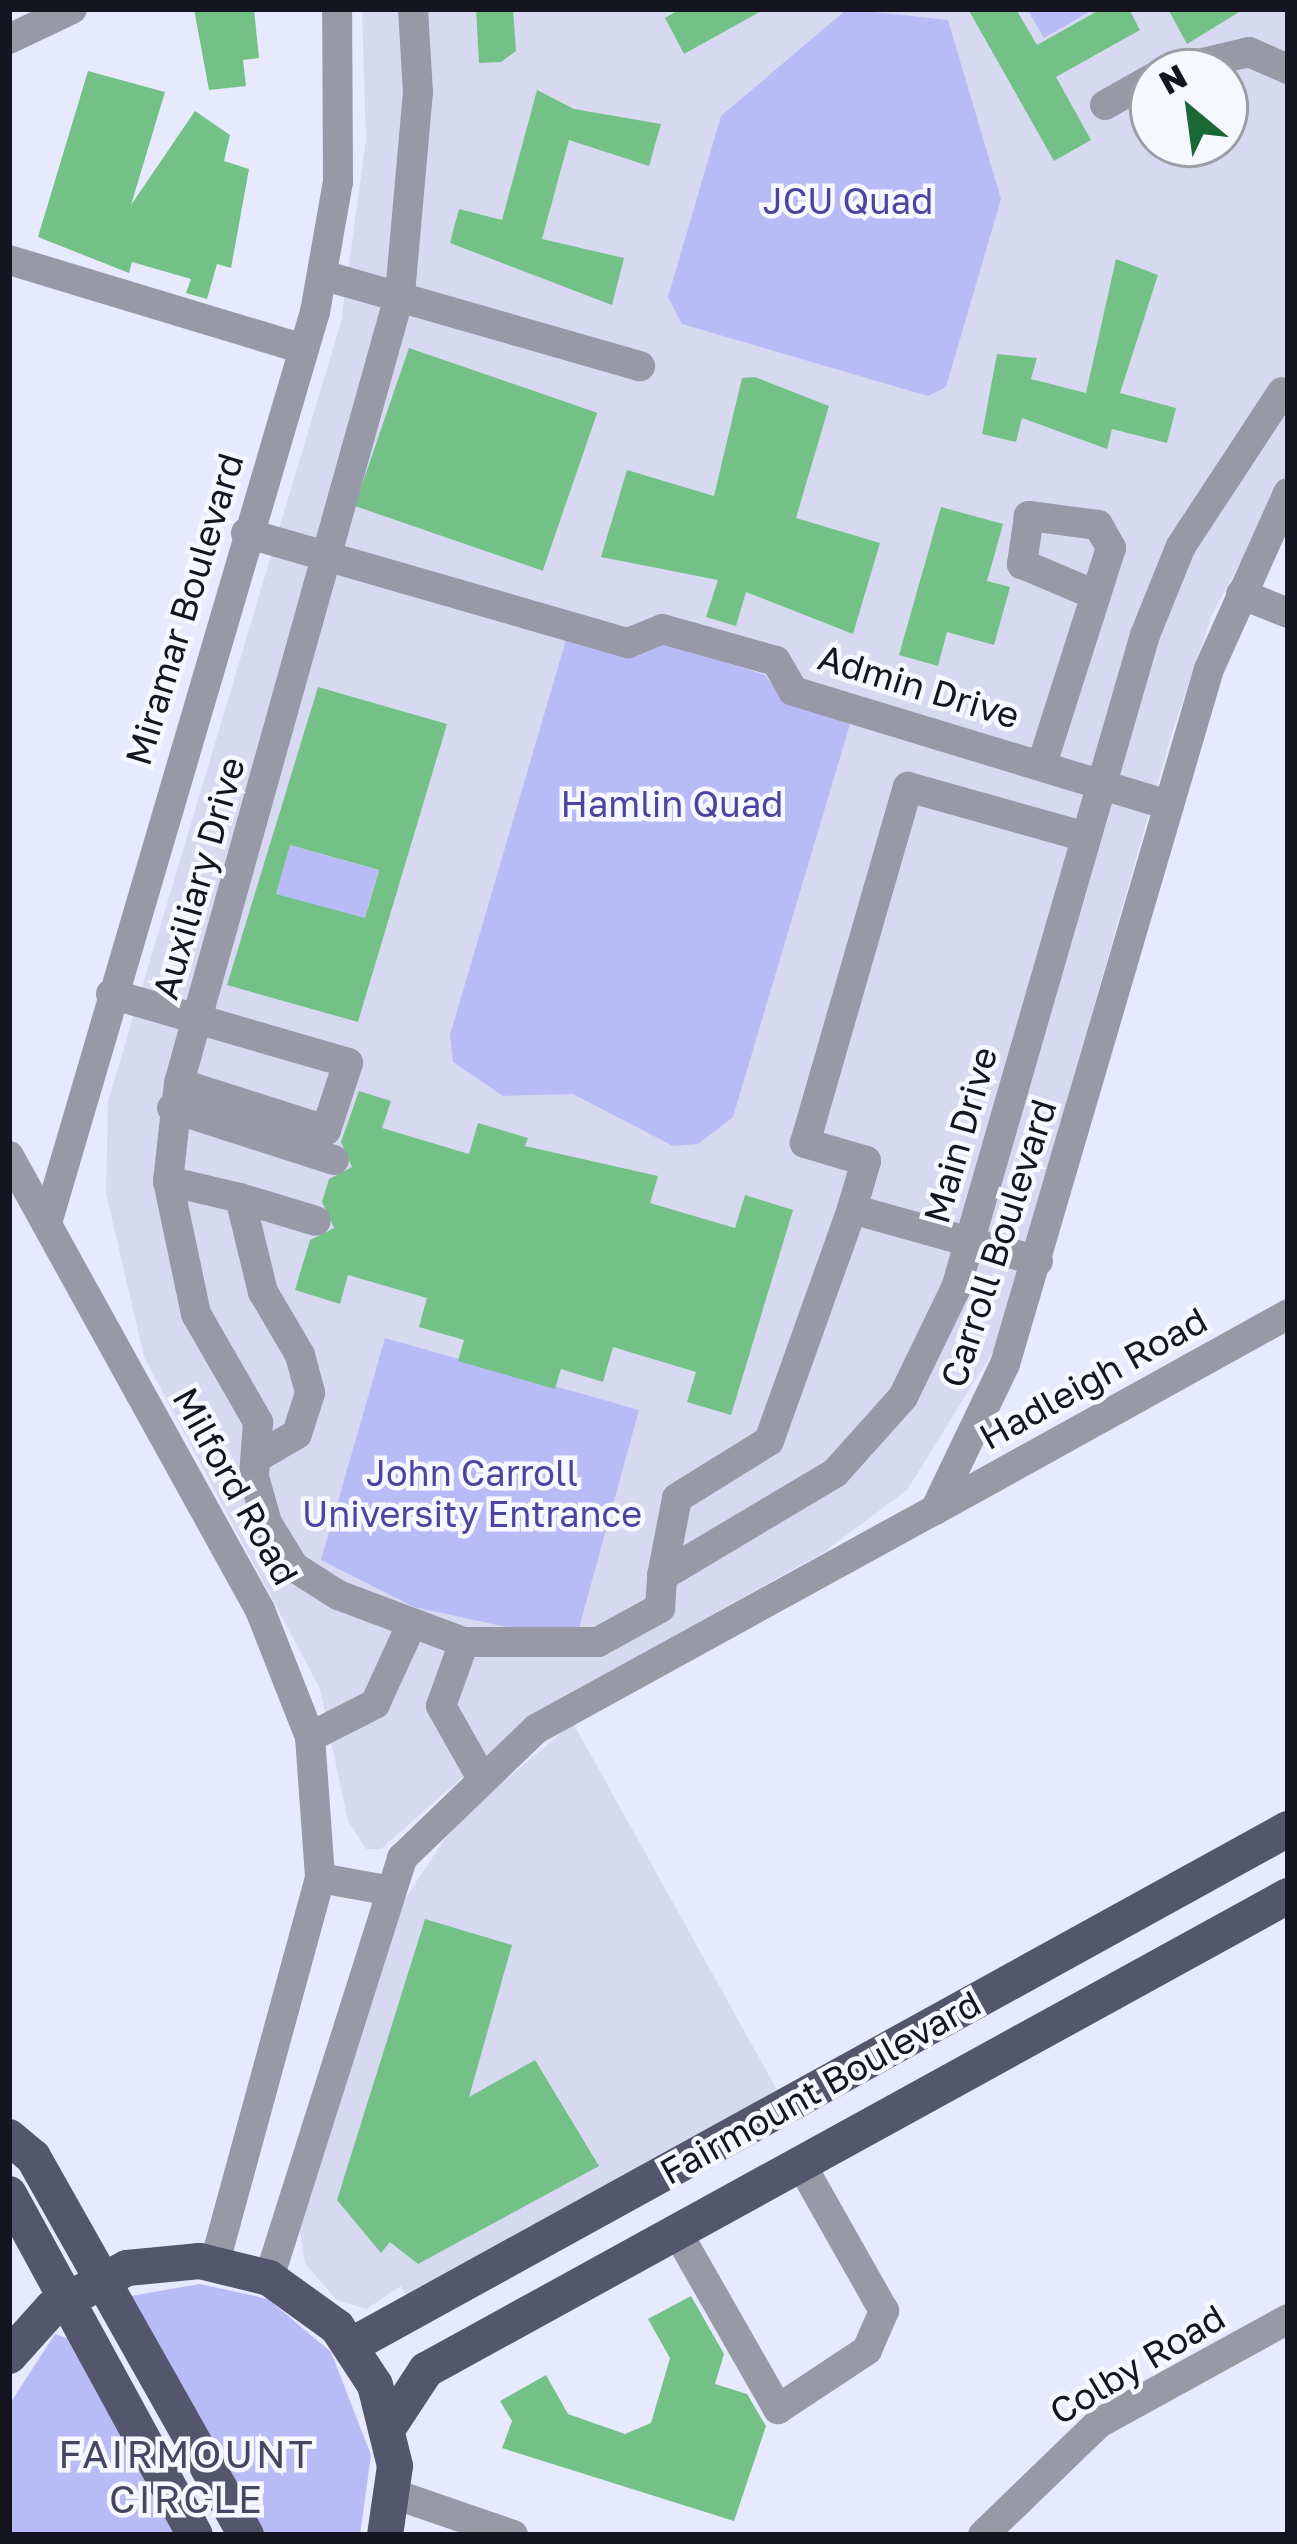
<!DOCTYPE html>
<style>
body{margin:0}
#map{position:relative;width:1297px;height:2544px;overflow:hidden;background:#e7e9fe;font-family:"Golos Text",sans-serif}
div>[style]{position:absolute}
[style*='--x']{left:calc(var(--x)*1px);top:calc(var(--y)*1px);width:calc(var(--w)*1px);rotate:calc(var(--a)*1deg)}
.built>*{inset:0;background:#d7d9f1}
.green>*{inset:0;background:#b8bcf6;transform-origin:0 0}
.building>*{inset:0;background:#74c188;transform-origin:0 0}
.minor>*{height:30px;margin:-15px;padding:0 15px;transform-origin:15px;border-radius:15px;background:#9899a7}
.major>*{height:36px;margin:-18px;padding:0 18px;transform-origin:18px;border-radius:18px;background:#54566e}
span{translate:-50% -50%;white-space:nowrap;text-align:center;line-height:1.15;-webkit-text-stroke:9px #f7f8ff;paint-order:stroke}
.park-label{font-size:36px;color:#4945a0}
.street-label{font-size:36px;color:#141521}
.neighbourhood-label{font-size:39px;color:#454762;letter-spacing:3px}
.frame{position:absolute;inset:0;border:12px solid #141521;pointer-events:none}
.north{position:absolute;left:1129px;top:48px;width:120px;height:120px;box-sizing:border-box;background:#f7f8ff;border:3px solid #9c9da6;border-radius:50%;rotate:331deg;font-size:33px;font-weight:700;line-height:48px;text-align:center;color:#141521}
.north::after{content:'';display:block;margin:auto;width:42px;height:54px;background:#1b6837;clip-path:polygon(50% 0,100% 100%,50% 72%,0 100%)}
</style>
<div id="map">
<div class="built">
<i style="clip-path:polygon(evenodd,362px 9px,1288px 9px,1288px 474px,1212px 615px,1172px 733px,997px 1345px,907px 1490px,824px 1552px,535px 1713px,381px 1849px,366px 1849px,348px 1821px,320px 1689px,144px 1357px,106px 1193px,108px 1101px,341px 322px,366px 140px,362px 9px,1153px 72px,1225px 72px,1225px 144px,1153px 144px,1153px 72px)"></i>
<i style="clip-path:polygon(573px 1723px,782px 2099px,410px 2303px,401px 2286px,366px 2309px,337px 2300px,305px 2264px,299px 2224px,388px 1924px,457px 1821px)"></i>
</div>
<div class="green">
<i style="clip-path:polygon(847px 9px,948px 20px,1001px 199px,946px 387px,928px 396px,682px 324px,668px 297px,721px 116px)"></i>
<i style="clip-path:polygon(1027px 9px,1094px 9px,1044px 38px)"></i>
<i style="clip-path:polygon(566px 640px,633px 657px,663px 642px,765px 675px,784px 700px,850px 724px,733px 1117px,698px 1144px,673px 1146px,573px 1094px,503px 1096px,453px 1062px,450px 1035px)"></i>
<i style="left:290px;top:845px;width:92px;height:51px;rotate:16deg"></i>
<i style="clip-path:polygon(385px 1338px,639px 1410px,579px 1628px,529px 1632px,414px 1607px,321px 1560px)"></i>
<i style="clip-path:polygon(200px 2284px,268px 2299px,331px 2352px,371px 2455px,360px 2535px,263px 2535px,131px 2296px)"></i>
<i style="clip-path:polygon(55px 2334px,72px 2340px,177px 2535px,9px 2535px,9px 2405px)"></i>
</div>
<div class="building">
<i style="clip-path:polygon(194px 9px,254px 9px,259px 58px,243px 60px,246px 86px,209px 90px)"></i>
<i style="clip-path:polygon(476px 9px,513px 9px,516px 51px,501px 62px,479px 63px)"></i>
<i style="clip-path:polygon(680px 9px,765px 9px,684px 54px,665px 18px)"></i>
<i style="clip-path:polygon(968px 9px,1016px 9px,1037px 45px,1101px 9px,1129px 9px,1140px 30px,1056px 77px,1091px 140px,1054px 161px)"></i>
<i style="clip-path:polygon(1168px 9px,1244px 9px,1187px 44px)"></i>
<i style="clip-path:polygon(88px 71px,165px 92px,131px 205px,195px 111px,230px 135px,224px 161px,249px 169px,231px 268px,217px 264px,207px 299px,186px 293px,191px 279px,132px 262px,129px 273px,38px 237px)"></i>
<i style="clip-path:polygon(537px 90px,574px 109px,661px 124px,649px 166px,569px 140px,542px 239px,624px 258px,612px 305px,450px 243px,459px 209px,502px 220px)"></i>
<i style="clip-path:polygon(1116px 259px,1158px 275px,1120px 393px,1176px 408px,1167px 443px,1112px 429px,1107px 449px,1022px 418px,1016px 442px,982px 434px,997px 354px,1037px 358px,1031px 379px,1086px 393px)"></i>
<i style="left:409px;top:348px;width:199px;height:167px;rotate:19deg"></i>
<i style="clip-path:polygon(755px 377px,829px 406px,796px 518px,880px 543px,853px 634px,746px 592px,736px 626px,706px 617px,718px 580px,601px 557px,627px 470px,714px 496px,742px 378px)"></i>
<i style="clip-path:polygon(941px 507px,1003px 524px,987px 581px,1010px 587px,994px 645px,947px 632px,938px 666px,899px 655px)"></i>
<i style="clip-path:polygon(evenodd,318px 687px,447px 724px,358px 1022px,227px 985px,318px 687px,290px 845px,379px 870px,365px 918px,276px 894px,290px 845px)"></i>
<i style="clip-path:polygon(359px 1091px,391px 1101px,382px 1128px,469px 1154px,478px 1123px,528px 1138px,525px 1146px,658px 1176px,650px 1203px,735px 1228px,745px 1195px,793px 1210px,731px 1415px,687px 1402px,696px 1372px,613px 1347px,603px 1382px,561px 1369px,555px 1389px,458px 1361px,464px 1340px,419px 1327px,427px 1298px,348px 1275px,340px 1304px,295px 1290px,310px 1240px,334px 1228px,322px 1202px,329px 1179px,352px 1167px,341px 1142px)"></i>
<i style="clip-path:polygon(425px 1919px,512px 1945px,469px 2097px,535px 2060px,599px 2166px,418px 2264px,390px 2242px,381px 2253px,337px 2200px)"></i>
<i style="clip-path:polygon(691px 2296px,724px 2354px,715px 2384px,747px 2394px,766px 2426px,734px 2521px,502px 2448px,512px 2421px,500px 2401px,546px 2375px,568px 2414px,625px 2434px,651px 2423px,670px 2358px,648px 2319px)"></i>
</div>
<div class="minor">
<i style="--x:413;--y:9;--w:83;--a:86.6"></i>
<i style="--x:418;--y:92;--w:202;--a:95.1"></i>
<i style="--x:400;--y:293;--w:820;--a:105.63"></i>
<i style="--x:179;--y:1083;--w:99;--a:96.4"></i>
<i style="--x:168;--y:1181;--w:136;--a:78.1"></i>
<i style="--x:196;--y:1314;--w:125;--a:60.1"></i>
<i style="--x:258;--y:1422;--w:55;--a:94.2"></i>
<i style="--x:254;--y:1477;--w:48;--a:74.2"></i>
<i style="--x:267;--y:1523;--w:52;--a:58.5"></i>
<i style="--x:294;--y:1567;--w:52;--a:32.5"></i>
<i style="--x:338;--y:1595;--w:134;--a:20.5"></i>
<i style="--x:464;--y:1642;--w:134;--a:0"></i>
<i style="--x:598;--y:1642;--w:71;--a:-28.7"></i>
<i style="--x:660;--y:1608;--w:32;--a:-86"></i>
<i style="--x:662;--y:1576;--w:201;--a:-30.8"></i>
<i style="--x:835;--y:1473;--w:102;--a:-48.2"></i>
<i style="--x:903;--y:1397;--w:121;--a:-64.1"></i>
<i style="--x:956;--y:1288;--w:680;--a:-73.86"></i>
<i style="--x:1145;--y:635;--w:96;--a:-68"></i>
<i style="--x:1181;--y:546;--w:184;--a:-56.7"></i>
<i style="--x:9;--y:39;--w:70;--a:-25.5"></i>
<i style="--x:1164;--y:72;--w:87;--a:-13.2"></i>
<i style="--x:1249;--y:52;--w:43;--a:23.6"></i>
<i style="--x:1105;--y:105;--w:55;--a:-29.4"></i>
<i style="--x:9;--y:260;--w:308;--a:16.8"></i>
<i style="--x:322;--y:275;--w:331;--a:16"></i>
<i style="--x:246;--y:533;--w:398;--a:16.1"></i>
<i style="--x:628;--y:643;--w:37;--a:-22"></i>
<i style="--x:662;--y:629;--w:118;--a:15.7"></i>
<i style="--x:776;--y:661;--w:34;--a:60"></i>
<i style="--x:793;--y:691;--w:393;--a:16.9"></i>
<i style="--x:1241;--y:594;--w:51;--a:22"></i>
<i style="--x:1042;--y:764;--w:227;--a:-72.3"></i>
<i style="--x:1111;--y:548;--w:26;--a:-119"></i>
<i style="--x:1098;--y:525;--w:70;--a:-172.6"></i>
<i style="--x:1029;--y:516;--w:49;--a:98.3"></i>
<i style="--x:1022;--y:564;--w:75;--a:22.8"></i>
<i style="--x:111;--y:994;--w:247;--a:16.2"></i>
<i style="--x:348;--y:1063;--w:71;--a:108.2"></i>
<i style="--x:326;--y:1130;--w:154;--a:-162.3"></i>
<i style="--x:172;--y:1108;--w:170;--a:17.8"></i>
<i style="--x:9;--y:1156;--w:519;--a:61.06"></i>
<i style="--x:260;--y:1610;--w:136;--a:68.5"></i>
<i style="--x:310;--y:1737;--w:141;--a:85.9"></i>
<i style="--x:320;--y:1878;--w:399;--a:105.3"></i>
<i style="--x:168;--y:1181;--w:74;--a:13.3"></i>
<i style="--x:240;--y:1198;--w:97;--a:76.3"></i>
<i style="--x:263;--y:1292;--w:73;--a:59.6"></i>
<i style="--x:300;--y:1355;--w:39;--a:75"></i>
<i style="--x:310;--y:1393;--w:43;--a:107.6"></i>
<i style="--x:297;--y:1434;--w:48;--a:149.7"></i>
<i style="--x:240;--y:1198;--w:79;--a:16.8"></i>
<i style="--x:47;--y:1223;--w:950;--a:-73.61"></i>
<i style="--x:315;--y:312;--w:133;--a:-80"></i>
<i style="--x:338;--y:181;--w:172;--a:-90.3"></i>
<i style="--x:1038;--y:1261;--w:193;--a:-164.4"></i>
<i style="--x:852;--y:1209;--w:50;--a:-73.7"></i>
<i style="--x:866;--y:1161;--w:64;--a:-163.6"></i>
<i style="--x:805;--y:1143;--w:371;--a:-73.9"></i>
<i style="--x:908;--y:787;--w:185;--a:15.7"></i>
<i style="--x:935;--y:1510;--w:404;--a:-29"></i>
<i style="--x:662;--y:1576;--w:79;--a:-79.1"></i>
<i style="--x:677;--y:1498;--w:108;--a:-31.8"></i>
<i style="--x:769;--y:1441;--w:246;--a:-70.3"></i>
<i style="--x:464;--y:1642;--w:68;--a:109.8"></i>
<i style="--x:441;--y:1706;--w:79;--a:60.5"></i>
<i style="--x:310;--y:1737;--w:73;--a:-26.9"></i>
<i style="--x:375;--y:1704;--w:89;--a:-65.4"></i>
<i style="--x:320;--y:1878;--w:67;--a:10.3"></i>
<i style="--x:677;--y:2232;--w:204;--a:60.3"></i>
<i style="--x:778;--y:2409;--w:107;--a:-33.5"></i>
<i style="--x:867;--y:2350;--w:43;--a:-66.4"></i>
<i style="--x:884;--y:2311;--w:169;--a:-119.5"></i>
<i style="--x:269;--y:2278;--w:441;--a:-72.4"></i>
<i style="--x:402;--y:1858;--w:186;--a:-43.9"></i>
<i style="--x:536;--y:1729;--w:455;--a:-28.8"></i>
<i style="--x:935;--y:1510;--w:162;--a:-64.4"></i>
<i style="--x:1005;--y:1364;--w:724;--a:-73.64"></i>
<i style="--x:1209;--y:669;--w:193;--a:-65.8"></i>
<i style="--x:394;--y:2494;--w:126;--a:19"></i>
<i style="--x:983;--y:2535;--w:161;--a:-44"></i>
<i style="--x:1099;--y:2423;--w:216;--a:-28.8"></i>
</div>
<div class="major">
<i style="--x:9;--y:2137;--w:31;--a:40"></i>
<i style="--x:33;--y:2157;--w:434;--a:60.6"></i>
<i style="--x:9;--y:2194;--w:388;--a:61.4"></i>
<i style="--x:352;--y:2345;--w:1069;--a:-28.87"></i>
<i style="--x:9;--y:2356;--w:64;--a:-48.1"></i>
<i style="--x:52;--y:2308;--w:85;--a:-28.1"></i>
<i style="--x:127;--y:2268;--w:73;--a:-5.5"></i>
<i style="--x:200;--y:2261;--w:71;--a:13.8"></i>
<i style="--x:269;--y:2278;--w:84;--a:35.8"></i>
<i style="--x:337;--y:2327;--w:69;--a:56.8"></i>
<i style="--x:375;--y:2385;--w:83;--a:76.1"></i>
<i style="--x:395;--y:2466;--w:70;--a:98.2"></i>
<i style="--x:390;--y:2425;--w:66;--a:-56.8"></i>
<i style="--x:426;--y:2370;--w:984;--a:-28.81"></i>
</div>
<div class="park-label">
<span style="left:848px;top:201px">JCU Quad</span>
<span style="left:672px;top:804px">Hamlin Quad</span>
<span style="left:472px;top:1493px">John Carroll<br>University Entrance</span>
</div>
<div class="street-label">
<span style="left:184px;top:609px;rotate:-73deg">Miramar Boulevard</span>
<span style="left:919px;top:686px;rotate:17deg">Admin Drive</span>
<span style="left:198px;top:878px;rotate:-74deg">Auxiliary Drive</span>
<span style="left:960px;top:1135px;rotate:-74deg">Main Drive</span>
<span style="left:998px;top:1243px;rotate:-72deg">Carroll Boulevard</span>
<span style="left:1093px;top:1378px;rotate:-29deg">Hadleigh Road</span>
<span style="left:236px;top:1486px;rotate:61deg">Milford Road</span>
<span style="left:820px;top:2087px;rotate:-29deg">Fairmount Boulevard</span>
<span style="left:1137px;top:2364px;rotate:-31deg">Colby Road</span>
</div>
<div class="neighbourhood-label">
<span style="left:187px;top:2477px">FAIRMOUNT<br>CIRCLE</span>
</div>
<div class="frame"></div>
<div class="north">N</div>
</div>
